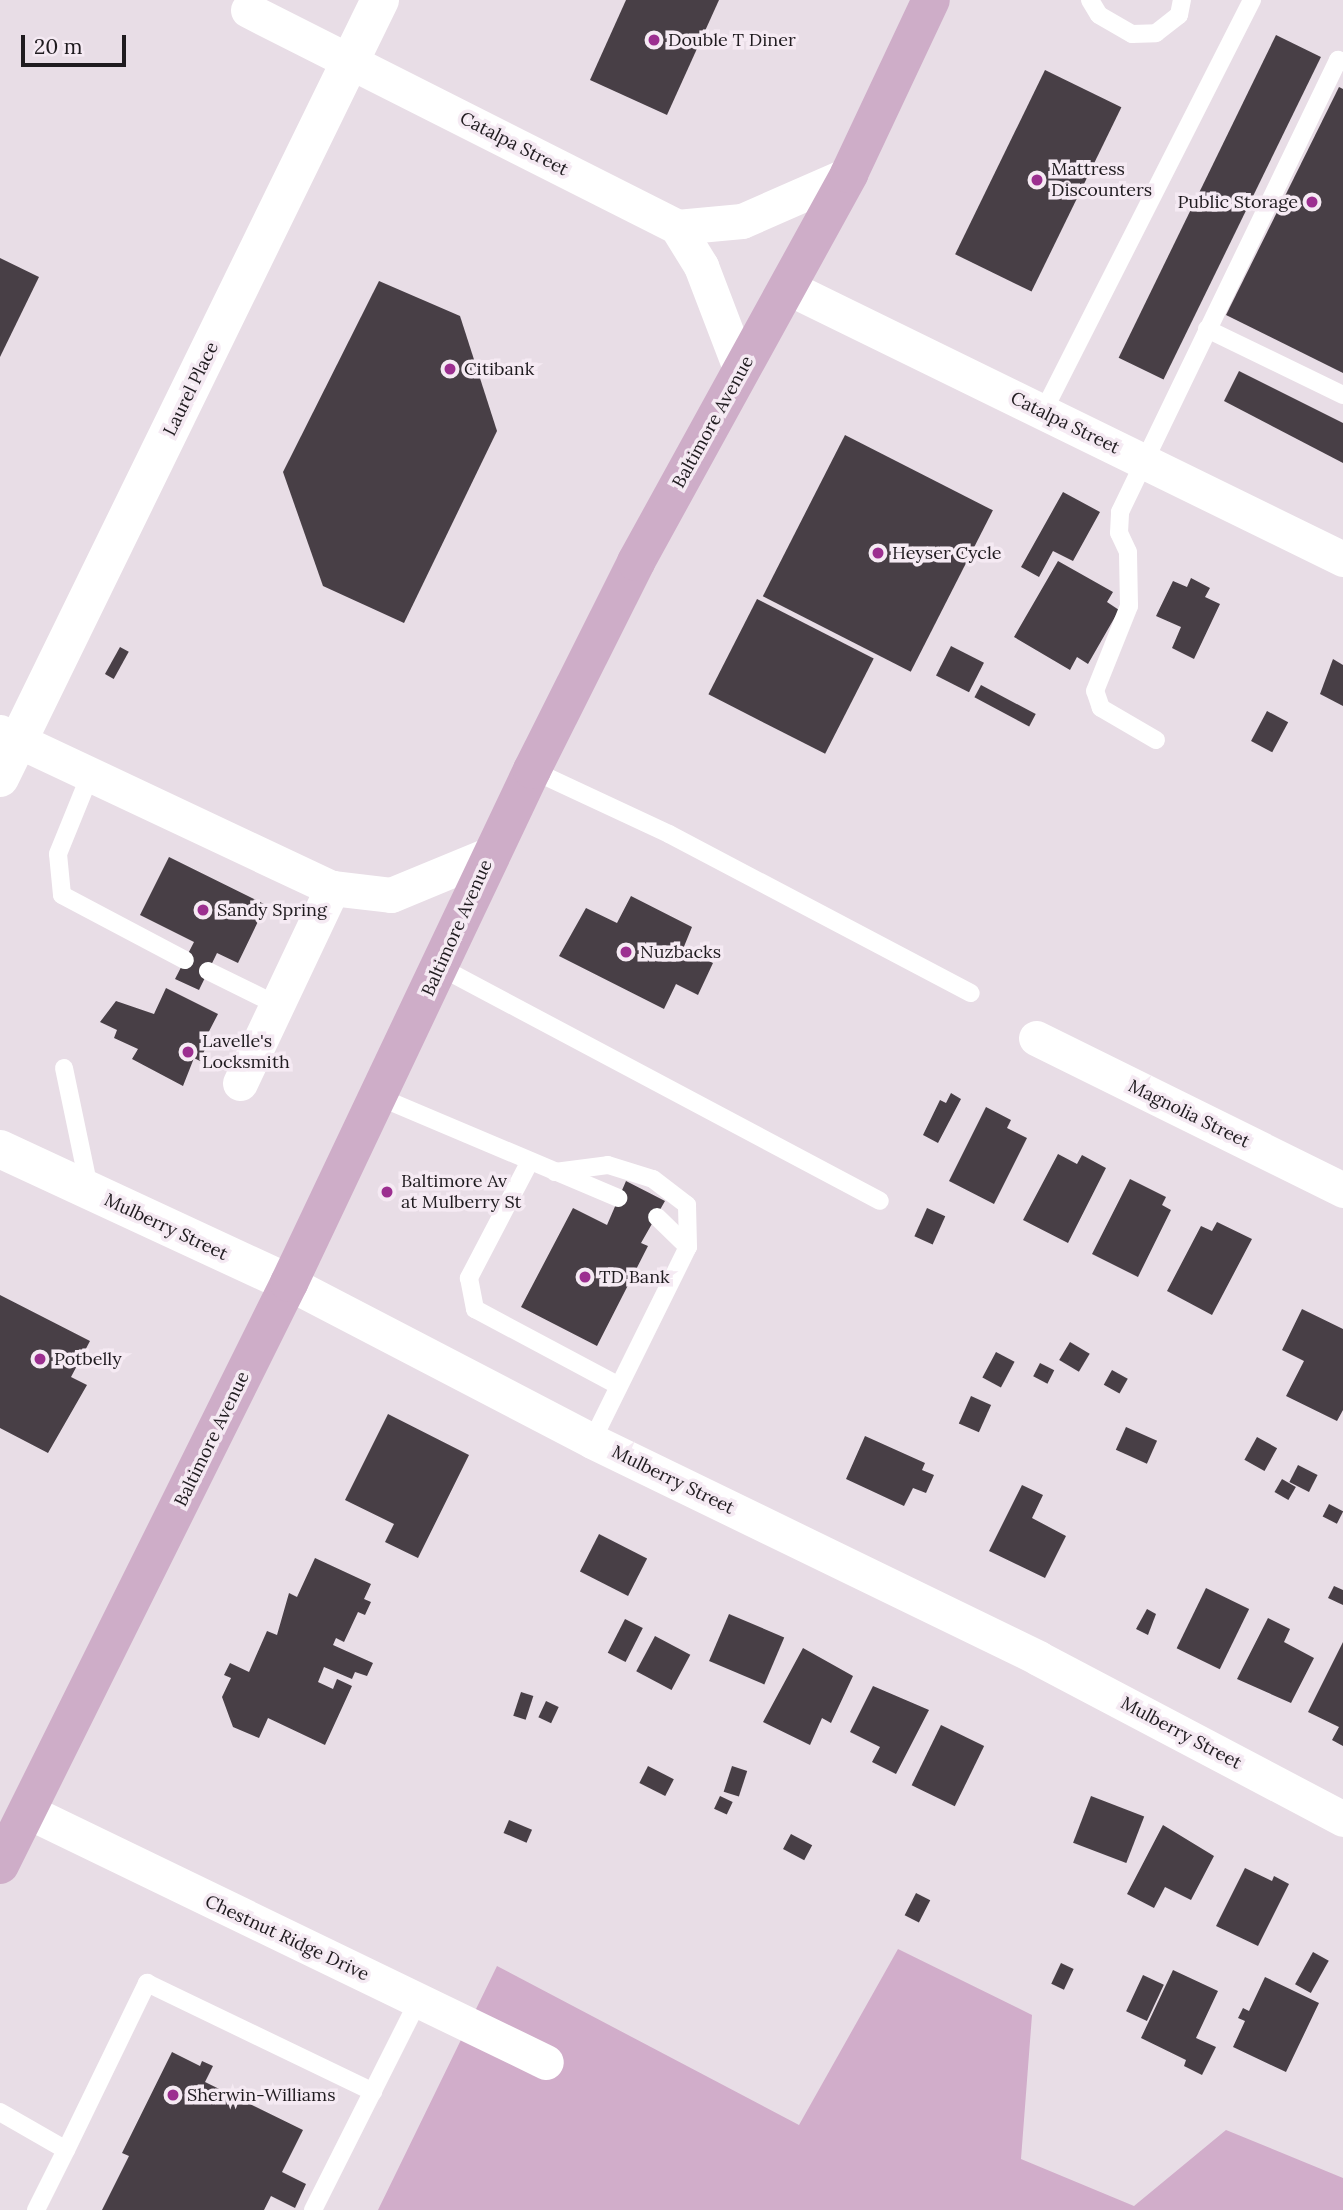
<!DOCTYPE html>
<style>
body{margin:0}
#map{position:relative;width:1343px;height:2210px;overflow:hidden;background:#e8dde6;font-family:Lora,serif}
div>[style]{position:absolute}
[style*='--x']{left:calc(var(--x)*1px);top:calc(var(--y)*1px);width:calc(var(--w)*1px);rotate:calc(var(--a)*1deg)}
.green>*{inset:0;background:#d1adca}
.building>*{inset:0;background:#483f46;transform-origin:0 0}
.service>*{height:18px;margin:-9px;padding:0 9px;transform-origin:9px;border-radius:9px;background:#fff}
.minor>*{height:35px;margin:-17.5px;padding:0 17.5px;transform-origin:17.5px;border-radius:17.5px;background:#fff}
.tertiary>*{height:38px;margin:-19px;padding:0 19px;transform-origin:19px;border-radius:19px;background:#fff}
.primary>*{height:38px;margin:-19px;padding:0 19px;transform-origin:19px;border-radius:19px;background:#ceadc8}
.dots>*{width:19px;height:19px;translate:-50% -50%;box-sizing:border-box;border:4px solid #f5eaf3;border-radius:50%}
span{translate:-50% -50%;white-space:nowrap;text-align:center;line-height:1.15;-webkit-text-stroke:7px #f5eaf3;paint-order:stroke}
.poi-label{font-size:18px;color:#1f1b1f}
.left{translate:0 -50%;text-align:left}
.right{translate:-100% -50%;text-align:right}
.street-label{font-size:18px;color:#1f1b1f}
.scale{position:absolute;left:21px;top:35px;width:105px;height:32px;box-sizing:border-box;border:4px solid #1f1b1f;border-top:0;padding-left:9px;font-size:21px;line-height:24px;white-space:nowrap;color:#1f1b1f;-webkit-text-stroke:5px #f5eaf3;paint-order:stroke}
</style>
<div id="map">
<div class="green">
<i style="clip-path:polygon(898px 1949px,1032px 2015px,1021px 2159px,1134px 2206px,1226px 2130px,1343px 2178px,1343px 2210px,378px 2210px,497px 1966px,799px 2125px)"></i>
</div>
<div class="building">
<i style="clip-path:polygon(626px 0,719px 0,667px 115px,590px 80px)"></i>
<i style="left:1276px;top:35px;width:50px;height:359px;rotate:26deg"></i>
<i style="left:1045px;top:70px;width:85px;height:205px;rotate:26deg"></i>
<i style="clip-path:polygon(1339px 87px,1343px 89px,1343px 373px,1226px 315px)"></i>
<i style="clip-path:polygon(0 258px,39px 277px,0 357px)"></i>
<i style="clip-path:polygon(379px 281px,460px 316px,497px 431px,404px 623px,323px 586px,283px 472px)"></i>
<i style="clip-path:polygon(1239px 371px,1343px 423px,1343px 463px,1224px 401px)"></i>
<i style="left:845px;top:435px;width:166px;height:181px;rotate:27deg"></i>
<i style="clip-path:polygon(1063px 492px,1100px 512px,1073px 561px,1053px 551px,1039px 577px,1021px 567px)"></i>
<i style="clip-path:polygon(1058px 561px,1113px 592px,1107px 602px,1119px 610px,1088px 664px,1077px 657px,1070px 670px,1014px 637px)"></i>
<i style="clip-path:polygon(1191px 578px,1210px 588px,1205px 597px,1220px 604px,1194px 659px,1172px 648px,1181px 627px,1156px 616px,1173px 581px,1187px 587px)"></i>
<i style="left:757px;top:599px;width:131px;height:107px;rotate:27deg"></i>
<i style="left:951px;top:646px;width:37px;height:33px;rotate:27deg"></i>
<i style="left:120px;top:647px;width:10px;height:31px;rotate:29deg"></i>
<i style="clip-path:polygon(1333px 659px,1343px 665px,1343px 706px,1320px 694px)"></i>
<i style="left:981px;top:685px;width:62px;height:14px;rotate:28deg"></i>
<i style="left:1267px;top:711px;width:24px;height:34px;rotate:28deg"></i>
<i style="clip-path:polygon(169px 857px,266px 905px,238px 963px,217px 953px,199px 990px,175px 979px,194px 942px,140px 915px)"></i>
<i style="clip-path:polygon(631px 896px,692px 927px,683px 949px,713px 963px,698px 995px,676px 984px,664px 1009px,559px 956px,586px 908px,617px 923px)"></i>
<i style="clip-path:polygon(166px 988px,218px 1014px,204px 1041px,208px 1042px,200px 1061px,194px 1058px,183px 1086px,132px 1059px,138px 1049px,114px 1038px,117px 1030px,100px 1022px,116px 1001px,154px 1014px)"></i>
<i style="clip-path:polygon(951px 1093px,961px 1099px,938px 1143px,923px 1135px,940px 1100px,946px 1103px)"></i>
<i style="clip-path:polygon(986px 1107px,1011px 1120px,1007px 1128px,1027px 1138px,994px 1204px,949px 1181px)"></i>
<i style="clip-path:polygon(1058px 1154px,1077px 1164px,1082px 1155px,1106px 1168px,1068px 1243px,1023px 1220px)"></i>
<i style="clip-path:polygon(1130px 1179px,1166px 1197px,1162px 1205px,1171px 1210px,1138px 1277px,1092px 1254px)"></i>
<i style="clip-path:polygon(626px 1181px,665px 1201px,641px 1243px,648px 1246px,597px 1346px,521px 1307px,573px 1208px,607px 1225px)"></i>
<i style="left:927px;top:1208px;width:20px;height:31px;rotate:24deg"></i>
<i style="clip-path:polygon(1217px 1222px,1252px 1239px,1212px 1315px,1167px 1291px,1201px 1226px,1212px 1231px)"></i>
<i style="clip-path:polygon(0 1295px,90px 1341px,71px 1377px,87px 1385px,48px 1453px,0 1428px)"></i>
<i style="clip-path:polygon(1302px 1309px,1343px 1329px,1343px 1410px,1337px 1421px,1286px 1396px,1304px 1361px,1282px 1350px)"></i>
<i style="left:1070px;top:1342px;width:23px;height:21px;rotate:31deg"></i>
<i style="left:996px;top:1352px;width:21px;height:29px;rotate:28deg"></i>
<i style="left:1040px;top:1363px;width:16px;height:15px;rotate:27deg"></i>
<i style="left:1112px;top:1370px;width:18px;height:17px;rotate:29deg"></i>
<i style="left:971px;top:1396px;width:22px;height:30px;rotate:24deg"></i>
<i style="clip-path:polygon(388px 1414px,469px 1455px,418px 1558px,385px 1542px,394px 1524px,345px 1500px)"></i>
<i style="left:1126px;top:1427px;width:34px;height:25px;rotate:24deg"></i>
<i style="clip-path:polygon(865px 1436px,925px 1463px,922px 1470px,934px 1475px,926px 1493px,913px 1488px,904px 1506px,846px 1479px)"></i>
<i style="left:1257px;top:1437px;width:23px;height:26px;rotate:29deg"></i>
<i style="left:1298px;top:1465px;width:22px;height:19px;rotate:27deg"></i>
<i style="left:1282px;top:1479px;width:16px;height:15px;rotate:30deg"></i>
<i style="clip-path:polygon(1022px 1485px,1043px 1495px,1032px 1518px,1066px 1536px,1045px 1578px,989px 1551px)"></i>
<i style="left:1329px;top:1504px;width:16px;height:14px;rotate:27deg"></i>
<i style="left:599px;top:1534px;width:54px;height:42px;rotate:27deg"></i>
<i style="clip-path:polygon(315px 1558px,371px 1584px,364px 1599px,371px 1602px,365px 1615px,358px 1612px,344px 1642px,336px 1638px,333px 1645px,373px 1663px,367px 1676px,355px 1672px,352px 1679px,324px 1667px,318px 1682px,333px 1689px,337px 1679px,352px 1686px,325px 1745px,268px 1718px,259px 1738px,233px 1727px,222px 1697px,231px 1678px,224px 1675px,230px 1663px,249px 1672px,267px 1631px,277px 1635px,289px 1593px,297px 1597px)"></i>
<i style="clip-path:polygon(1334px 1586px,1343px 1590px,1343px 1605px,1328px 1598px)"></i>
<i style="left:1206px;top:1588px;width:48px;height:67px;rotate:26deg"></i>
<i style="clip-path:polygon(1147px 1609px,1156px 1614px,1148px 1635px,1136px 1629px)"></i>
<i style="left:729px;top:1614px;width:60px;height:51px;rotate:23deg"></i>
<i style="clip-path:polygon(1268px 1618px,1290px 1629px,1284px 1642px,1314px 1658px,1291px 1703px,1237px 1679px)"></i>
<i style="left:625px;top:1619px;width:20px;height:38px;rotate:27deg"></i>
<i style="left:655px;top:1636px;width:40px;height:40px;rotate:28deg"></i>
<i style="clip-path:polygon(1343px 1642px,1343px 1746px,1332px 1740px,1339px 1727px,1308px 1712px)"></i>
<i style="clip-path:polygon(803px 1648px,853px 1676px,831px 1723px,822px 1718px,810px 1745px,763px 1722px)"></i>
<i style="clip-path:polygon(873px 1686px,929px 1710px,896px 1774px,872px 1762px,880px 1747px,850px 1732px)"></i>
<i style="left:521px;top:1692px;width:13px;height:25px;rotate:18deg"></i>
<i style="left:546px;top:1701px;width:14px;height:18px;rotate:25deg"></i>
<i style="left:941px;top:1725px;width:48px;height:67px;rotate:26deg"></i>
<i style="left:648px;top:1766px;width:29px;height:19px;rotate:27deg"></i>
<i style="left:732px;top:1766px;width:16px;height:27px;rotate:18deg"></i>
<i style="left:720px;top:1796px;width:14px;height:14px;rotate:25deg"></i>
<i style="left:1091px;top:1796px;width:57px;height:50px;rotate:21deg"></i>
<i style="left:509px;top:1820px;width:25px;height:14px;rotate:23deg"></i>
<i style="clip-path:polygon(1163px 1825px,1214px 1856px,1191px 1900px,1165px 1887px,1154px 1908px,1127px 1894px)"></i>
<i style="left:791px;top:1834px;width:24px;height:17px;rotate:28deg"></i>
<i style="clip-path:polygon(1245px 1868px,1272px 1881px,1274px 1876px,1289px 1884px,1258px 1946px,1216px 1926px)"></i>
<i style="left:916px;top:1893px;width:16px;height:25px;rotate:27deg"></i>
<i style="left:1313px;top:1952px;width:18px;height:37px;rotate:29deg"></i>
<i style="left:1061px;top:1963px;width:14px;height:23px;rotate:25deg"></i>
<i style="clip-path:polygon(1173px 1970px,1218px 1991px,1196px 2038px,1216px 2047px,1202px 2075px,1184px 2066px,1186px 2060px,1141px 2038px)"></i>
<i style="left:1143px;top:1975px;width:23px;height:40px;rotate:25deg"></i>
<i style="clip-path:polygon(1265px 1977px,1319px 2003px,1286px 2072px,1233px 2047px,1245px 2021px,1238px 2018px,1243px 2008px,1249px 2011px)"></i>
<i style="clip-path:polygon(172px 2052px,200px 2066px,202px 2061px,213px 2066px,205px 2082px,303px 2130px,282px 2172px,306px 2184px,295px 2208px,271px 2196px,264px 2210px,102px 2210px,129px 2156px,122px 2153px)"></i>
</div>
<div class="service">
<i style="--x:1090;--y:0;--w:17;--a:59"></i>
<i style="--x:1099;--y:15;--w:38;--a:30"></i>
<i style="--x:1132;--y:34;--w:24;--a:-2"></i>
<i style="--x:1156;--y:33;--w:29;--a:-38"></i>
<i style="--x:1179;--y:15;--w:15;--a:-79"></i>
<i style="--x:1207;--y:329;--w:151;--a:25.9"></i>
<i style="--x:1043;--y:412;--w:462;--a:-63.1"></i>
<i style="--x:1156;--y:740;--w:64;--a:-149.8"></i>
<i style="--x:1101;--y:708;--w:18;--a:-109"></i>
<i style="--x:1095;--y:691;--w:92;--a:-68.2"></i>
<i style="--x:1129;--y:606;--w:54;--a:-91.1"></i>
<i style="--x:1128;--y:552;--w:21;--a:-115"></i>
<i style="--x:1119;--y:533;--w:21;--a:-87"></i>
<i style="--x:1120;--y:512;--w:502;--a:-64.25"></i>
<i style="--x:1338;--y:60;--w:5;--a:22"></i>
<i style="--x:532;--y:770;--w:151;--a:25"></i>
<i style="--x:669;--y:834;--w:341;--a:27.8"></i>
<i style="--x:90;--y:775;--w:85;--a:112.1"></i>
<i style="--x:58;--y:854;--w:41;--a:84.4"></i>
<i style="--x:62;--y:895;--w:139;--a:27.9"></i>
<i style="--x:440;--y:967;--w:498;--a:28"></i>
<i style="--x:208;--y:971;--w:77;--a:26.2"></i>
<i style="--x:64;--y:1068;--w:123;--a:78.2"></i>
<i style="--x:377;--y:1096;--w:262;--a:22.9"></i>
<i style="--x:529;--y:1163;--w:130;--a:117.6"></i>
<i style="--x:469;--y:1278;--w:32;--a:79"></i>
<i style="--x:475;--y:1309;--w:163;--a:28.1"></i>
<i style="--x:555;--y:1172;--w:53;--a:-7.5"></i>
<i style="--x:608;--y:1165;--w:47;--a:17.3"></i>
<i style="--x:653;--y:1179;--w:43;--a:37.4"></i>
<i style="--x:687;--y:1205;--w:42;--a:88.6"></i>
<i style="--x:592;--y:1441;--w:216;--a:-63.7"></i>
<i style="--x:688;--y:1247;--w:43;--a:-135.9"></i>
<i style="--x:0;--y:2112;--w:76;--a:29.9"></i>
<i style="--x:66;--y:2150;--w:67;--a:116.6"></i>
<i style="--x:66;--y:2150;--w:186;--a:-64.1"></i>
<i style="--x:147;--y:1983;--w:251;--a:25.7"></i>
<i style="--x:313;--y:2210;--w:234;--a:-63.3"></i>
</div>
<div class="minor">
<i style="--x:248;--y:10;--w:481;--a:26.8"></i>
<i style="--x:677;--y:227;--w:65;--a:-5.3"></i>
<i style="--x:742;--y:221;--w:117;--a:-23.7"></i>
<i style="--x:677;--y:227;--w:46;--a:58.4"></i>
<i style="--x:701;--y:266;--w:112;--a:69.1"></i>
<i style="--x:787;--y:287;--w:619;--a:26.07"></i>
<i style="--x:0;--y:732;--w:367;--a:25.2"></i>
<i style="--x:332;--y:888;--w:59;--a:6.8"></i>
<i style="--x:391;--y:895;--w:107;--a:-22.5"></i>
<i style="--x:1036;--y:1038;--w:343;--a:26.3"></i>
<i style="--x:240;--y:1083;--w:216;--a:-64.7"></i>
<i style="--x:289;--y:1283;--w:342;--a:27.5"></i>
<i style="--x:592;--y:1441;--w:496;--a:25.9"></i>
<i style="--x:1038;--y:1658;--w:345;--a:27.8"></i>
<i style="--x:29;--y:1812;--w:574;--a:25.81"></i>
</div>
<div class="tertiary">
<i style="--x:0;--y:778;--w:866;--a:-63.97"></i>
<i style="--x:0;--y:1149;--w:319;--a:24.9"></i>
</div>
<div class="primary">
<i style="--x:0;--y:1865;--w:650;--a:-63.59"></i>
<i style="--x:289;--y:1283;--w:568;--a:-64.65"></i>
<i style="--x:532;--y:770;--w:233;--a:-63.4"></i>
<i style="--x:636;--y:562;--w:443;--a:-61.2"></i>
<i style="--x:849;--y:174;--w:192;--a:-64.8"></i>
</div>
<div class="dots">
<i style="left:654px;top:40px;background:#9c2f90"></i>
<i style="left:1037px;top:180px;background:#9c2f90"></i>
<i style="left:1312px;top:202px;background:#9c2f90"></i>
<i style="left:450px;top:369px;background:#9c2f90"></i>
<i style="left:878px;top:553px;background:#9c2f90"></i>
<i style="left:203px;top:910px;background:#9c2f90"></i>
<i style="left:626px;top:952px;background:#9c2f90"></i>
<i style="left:188px;top:1052px;background:#9c2f90"></i>
<i style="left:387px;top:1192px;background:#9c2f90"></i>
<i style="left:585px;top:1277px;background:#9c2f90"></i>
<i style="left:40px;top:1359px;background:#9c2f90"></i>
<i style="left:173px;top:2095px;background:#9c2f90"></i>
</div>
<div class="poi-label">
<span class="left" style="left:668px;top:40px">Double T Diner</span>
<span class="left" style="left:1051px;top:180px">Mattress<br>Discounters</span>
<span class="right" style="left:1298px;top:202px">Public Storage</span>
<span class="left" style="left:464px;top:369px">Citibank</span>
<span class="left" style="left:892px;top:553px">Heyser Cycle</span>
<span class="left" style="left:217px;top:910px">Sandy Spring</span>
<span class="left" style="left:640px;top:952px">Nuzbacks</span>
<span class="left" style="left:202px;top:1052px">Lavelle's<br>Locksmith</span>
<span class="left" style="left:401px;top:1192px">Baltimore Av<br>at Mulberry St</span>
<span class="left" style="left:599px;top:1277px">TD Bank</span>
<span class="left" style="left:54px;top:1359px">Potbelly</span>
<span class="left" style="left:187px;top:2095px">Sherwin-Williams</span>
</div>
<div class="street-label">
<span style="left:514px;top:144px;rotate:27deg">Catalpa Street</span>
<span style="left:191px;top:389px;rotate:-64deg">Laurel Place</span>
<span style="left:713px;top:422px;rotate:-61deg">Baltimore Avenue</span>
<span style="left:1065px;top:423px;rotate:26deg">Catalpa Street</span>
<span style="left:457px;top:928px;rotate:-66deg">Baltimore Avenue</span>
<span style="left:1189px;top:1114px;rotate:26deg">Magnolia Street</span>
<span style="left:166px;top:1227px;rotate:25deg">Mulberry Street</span>
<span style="left:212px;top:1439px;rotate:-64deg">Baltimore Avenue</span>
<span style="left:673px;top:1480px;rotate:26deg">Mulberry Street</span>
<span style="left:1181px;top:1733px;rotate:28deg">Mulberry Street</span>
<span style="left:287px;top:1938px;rotate:25deg">Chestnut Ridge Drive</span>
</div>
<div class="scale">20 m</div>
</div>
